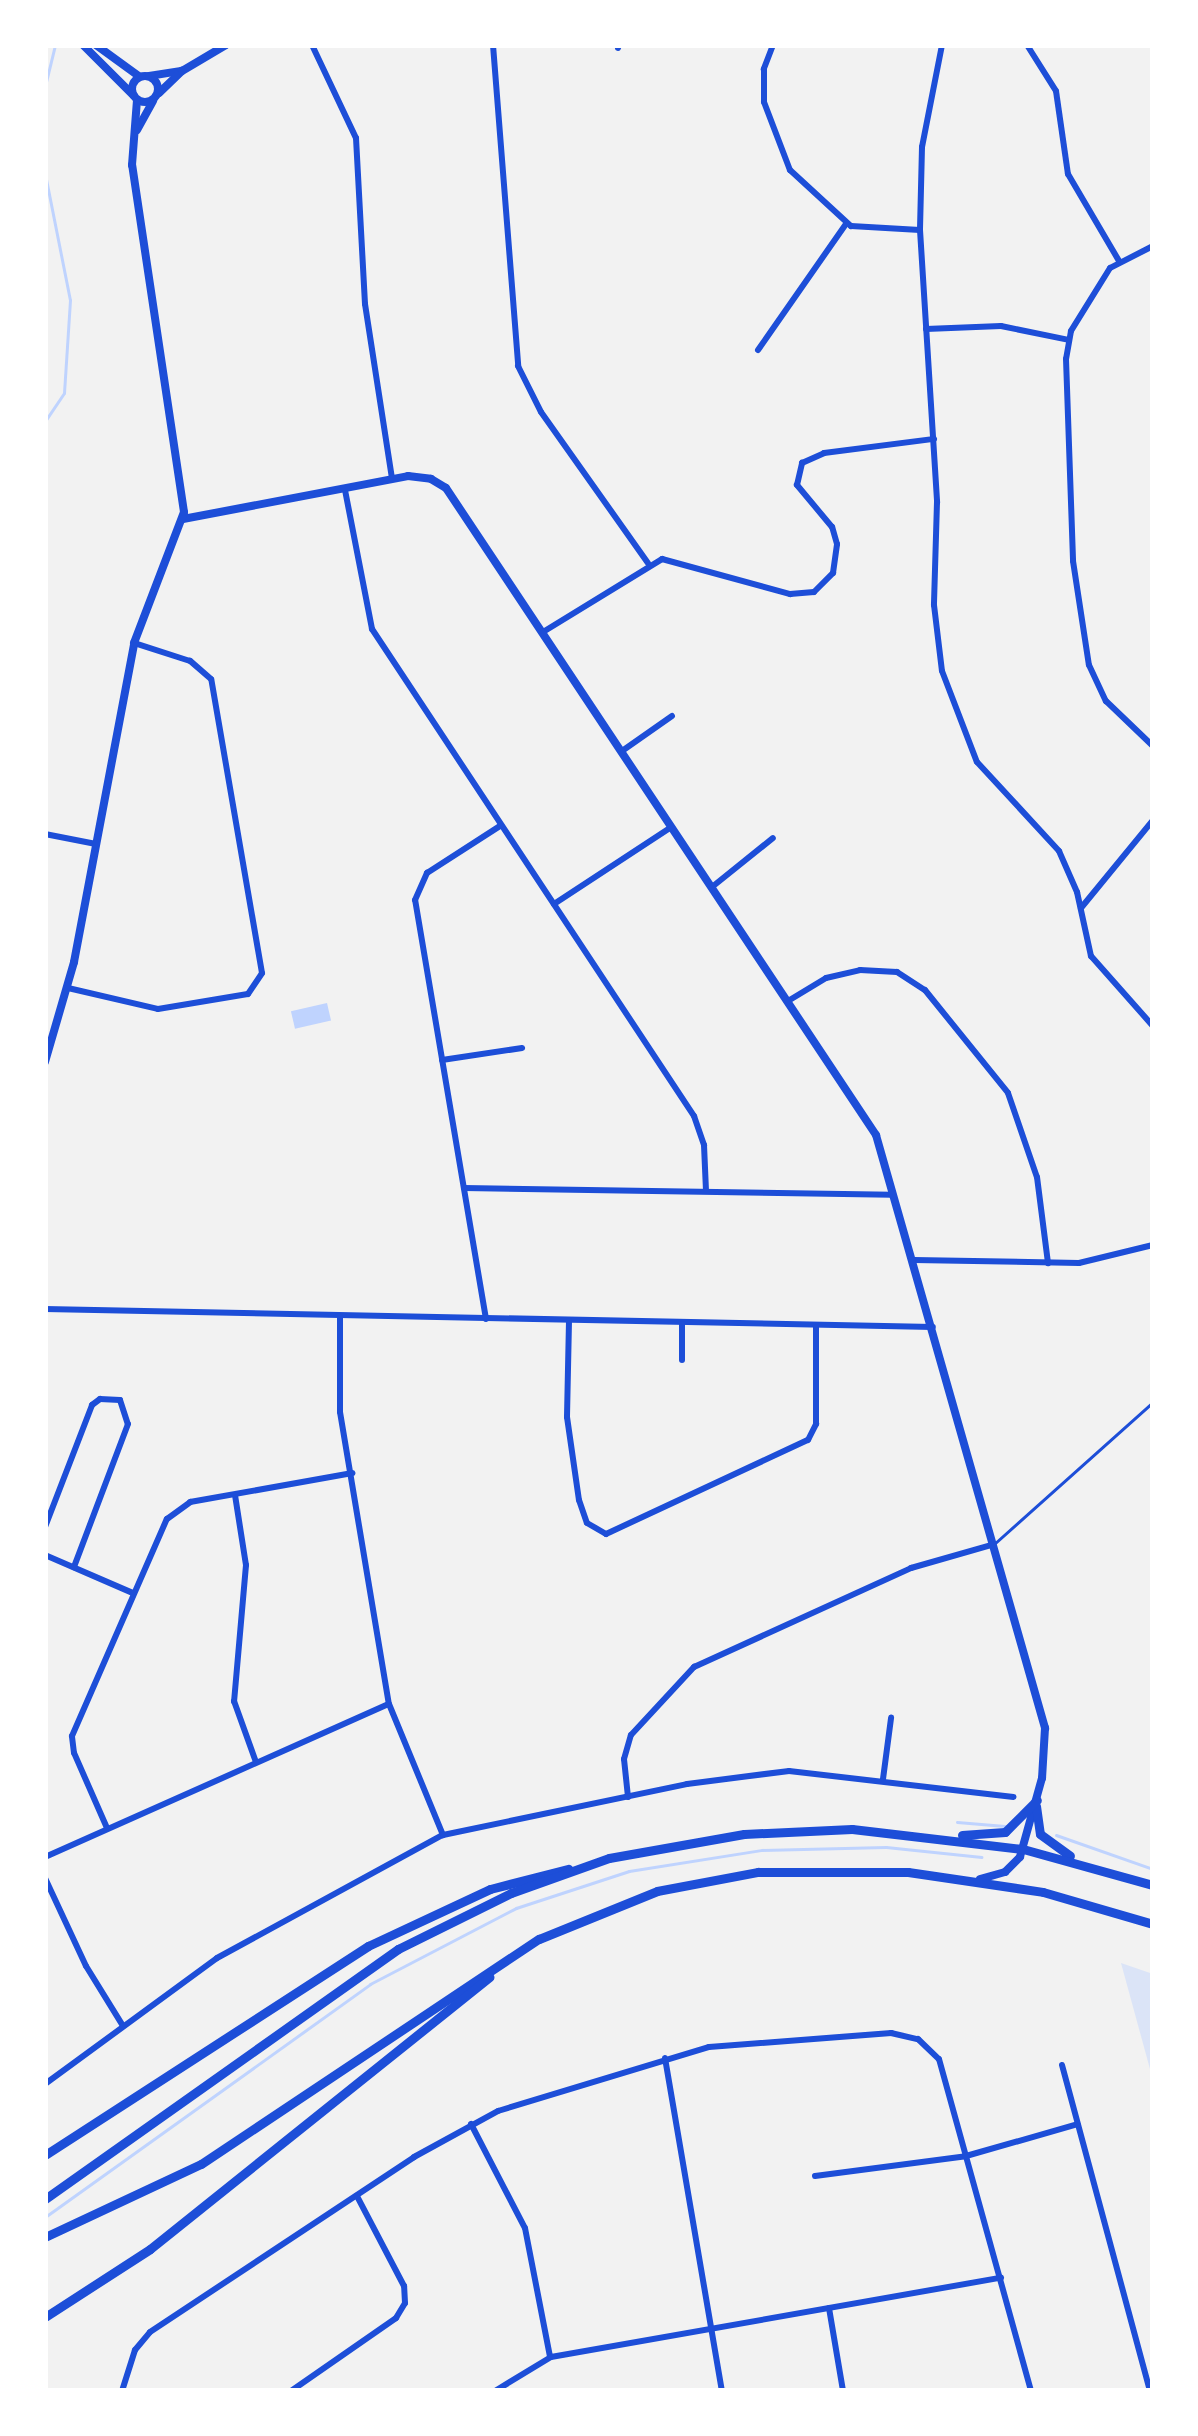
<!DOCTYPE html>
<style>
body{margin:0}
#map{position:relative;width:1198px;height:2436px;overflow:hidden;background:#f2f2f2;font-family:"PT Sans Narrow",sans-serif}
div>[style]{position:absolute}
[style*='--x']{left:calc(var(--x)*1px);top:calc(var(--y)*1px);width:calc(var(--w)*1px);rotate:calc(var(--a)*1deg)}
.green>*{inset:0;background:#dbe4f7}
.water>*{inset:0;background:#bfd3fe;transform-origin:0 0}
.stream>*{height:3px;margin:-1.5px;padding:0 1.5px;transform-origin:1.5px;border-radius:1.5px;background:#bfd3fe}
.service>*{height:3px;margin:-1.5px;padding:0 1.5px;transform-origin:1.5px;border-radius:1.5px;background:#1d4ed8}
.minor>*{height:6px;margin:-3px;padding:0 3px;transform-origin:3px;border-radius:3px;background:#1d4ed8}
.tertiary>*{height:8px;margin:-4px;padding:0 4px;transform-origin:4px;border-radius:4px;background:#1d4ed8}
.secondary>*{height:8px;margin:-4px;padding:0 4px;transform-origin:4px;border-radius:4px;background:#1d4ed8}
.secondary>.ring{margin:-4px;padding:0;box-sizing:content-box;background:none;border:8px solid #1d4ed8;border-radius:50%}
.primary>*{height:9px;margin:-4.5px;padding:0 4.5px;transform-origin:4.5px;border-radius:4.5px;background:#1d4ed8}
span{translate:-50% -50%;white-space:nowrap;text-align:center;line-height:1.15;-webkit-text-stroke:12px #fff;paint-order:stroke}
.frame{position:absolute;inset:0;border:48px solid #fff;pointer-events:none}
</style>
<div id="map">
<div class="green">
<i style="clip-path:polygon(1121px 1963px,1153px 1974px,1153px 2080px)"></i>
</div>
<div class="water">
<i style="left:327px;top:1003px;width:18px;height:37px;rotate:77deg"></i>
</div>
<div class="stream">
<i style="--x:45;--y:86;--w:42;--a:-76.3"></i>
<i style="--x:45;--y:174;--w:128;--a:78.8"></i>
<i style="--x:70;--y:300;--w:93;--a:93.7"></i>
<i style="--x:64;--y:393;--w:34;--a:124"></i>
<i style="--x:957;--y:1822;--w:48;--a:4.8"></i>
<i style="--x:1056;--y:1835;--w:103;--a:19.3"></i>
<i style="--x:45;--y:2217;--w:400;--a:-35.6"></i>
<i style="--x:370;--y:1984;--w:165;--a:-27.5"></i>
<i style="--x:516;--y:1908;--w:119;--a:-18.1"></i>
<i style="--x:629;--y:1871;--w:135;--a:-9"></i>
<i style="--x:762;--y:1850;--w:124;--a:-1.4"></i>
<i style="--x:886;--y:1847;--w:96;--a:6"></i>
</div>
<div class="service">
<i style="--x:994;--y:1544;--w:213;--a:-41.8"></i>
</div>
<div class="minor">
<i style="--x:312;--y:45;--w:103;--a:64.7"></i>
<i style="--x:356;--y:138;--w:166;--a:86.9"></i>
<i style="--x:365;--y:304;--w:177;--a:81.2"></i>
<i style="--x:493;--y:45;--w:322;--a:85.5"></i>
<i style="--x:518;--y:366;--w:51;--a:63.4"></i>
<i style="--x:541;--y:412;--w:185;--a:54.7"></i>
<i style="--x:773;--y:45;--w:26;--a:111"></i>
<i style="--x:764;--y:69;--w:33;--a:90"></i>
<i style="--x:764;--y:102;--w:73;--a:69.1"></i>
<i style="--x:790;--y:170;--w:83;--a:42.6"></i>
<i style="--x:851;--y:226;--w:69;--a:3.3"></i>
<i style="--x:942;--y:45;--w:104;--a:101.1"></i>
<i style="--x:922;--y:147;--w:83;--a:91.4"></i>
<i style="--x:920;--y:230;--w:273;--a:86.4"></i>
<i style="--x:937;--y:502;--w:103;--a:91.7"></i>
<i style="--x:934;--y:605;--w:66;--a:83.1"></i>
<i style="--x:942;--y:671;--w:97;--a:69"></i>
<i style="--x:977;--y:762;--w:121;--a:47.3"></i>
<i style="--x:1059;--y:851;--w:45;--a:66.3"></i>
<i style="--x:1077;--y:892;--w:66;--a:77.7"></i>
<i style="--x:1091;--y:956;--w:94;--a:48.5"></i>
<i style="--x:1027;--y:45;--w:54;--a:57.8"></i>
<i style="--x:1056;--y:91;--w:84;--a:81.8"></i>
<i style="--x:1068;--y:174;--w:101;--a:59.6"></i>
<i style="--x:618;--y:48;--w:3;--a:-72"></i>
<i style="--x:1153;--y:246;--w:48;--a:152.9"></i>
<i style="--x:1110;--y:268;--w:74;--a:121.8"></i>
<i style="--x:1071;--y:331;--w:28;--a:100"></i>
<i style="--x:1066;--y:359;--w:202;--a:88"></i>
<i style="--x:1073;--y:561;--w:105;--a:81.3"></i>
<i style="--x:1089;--y:665;--w:40;--a:65"></i>
<i style="--x:1106;--y:701;--w:65;--a:43.8"></i>
<i style="--x:926;--y:329;--w:75;--a:-2.3"></i>
<i style="--x:1001;--y:326;--w:69;--a:11.6"></i>
<i style="--x:758;--y:350;--w:154;--a:-55.1"></i>
<i style="--x:345;--y:490;--w:142;--a:79"></i>
<i style="--x:372;--y:629;--w:584;--a:56.53"></i>
<i style="--x:694;--y:1116;--w:31;--a:71"></i>
<i style="--x:704;--y:1145;--w:46;--a:87.5"></i>
<i style="--x:543;--y:632;--w:140;--a:-31.5"></i>
<i style="--x:662;--y:559;--w:133;--a:15.3"></i>
<i style="--x:790;--y:594;--w:24;--a:-5"></i>
<i style="--x:814;--y:592;--w:27;--a:-45"></i>
<i style="--x:833;--y:573;--w:29;--a:-82"></i>
<i style="--x:837;--y:544;--w:18;--a:-106"></i>
<i style="--x:832;--y:527;--w:55;--a:-129.8"></i>
<i style="--x:797;--y:485;--w:23;--a:-77"></i>
<i style="--x:802;--y:463;--w:24;--a:-24"></i>
<i style="--x:824;--y:453;--w:111;--a:-7.3"></i>
<i style="--x:622;--y:751;--w:61;--a:-35"></i>
<i style="--x:45;--y:834;--w:52;--a:11.1"></i>
<i style="--x:712;--y:887;--w:78;--a:-38.8"></i>
<i style="--x:554;--y:904;--w:140;--a:-33.3"></i>
<i style="--x:1081;--y:908;--w:114;--a:-50.7"></i>
<i style="--x:68;--y:988;--w:92;--a:13.1"></i>
<i style="--x:158;--y:1009;--w:91;--a:-9.5"></i>
<i style="--x:248;--y:994;--w:25;--a:-56"></i>
<i style="--x:262;--y:973;--w:298;--a:-99.8"></i>
<i style="--x:211;--y:679;--w:28;--a:-139"></i>
<i style="--x:190;--y:661;--w:59;--a:-162.2"></i>
<i style="--x:788;--y:1001;--w:44;--a:-31.2"></i>
<i style="--x:826;--y:978;--w:35;--a:-13"></i>
<i style="--x:860;--y:970;--w:37;--a:3"></i>
<i style="--x:897;--y:972;--w:33;--a:33"></i>
<i style="--x:925;--y:990;--w:132;--a:51.1"></i>
<i style="--x:1008;--y:1093;--w:89;--a:71"></i>
<i style="--x:1037;--y:1177;--w:87;--a:82.7"></i>
<i style="--x:442;--y:1060;--w:81;--a:-8.5"></i>
<i style="--x:464;--y:1188;--w:428;--a:0.9"></i>
<i style="--x:914;--y:1260;--w:165;--a:1"></i>
<i style="--x:1079;--y:1263;--w:76;--a:-13.7"></i>
<i style="--x:45;--y:1309;--w:888;--a:1.16"></i>
<i style="--x:340;--y:1316;--w:96;--a:90"></i>
<i style="--x:340;--y:1412;--w:296;--a:80.5"></i>
<i style="--x:389;--y:1704;--w:142;--a:67.6"></i>
<i style="--x:486;--y:1319;--w:425;--a:-99.6"></i>
<i style="--x:415;--y:900;--w:30;--a:-66"></i>
<i style="--x:427;--y:873;--w:87;--a:-32.8"></i>
<i style="--x:569;--y:1321;--w:96;--a:91.2"></i>
<i style="--x:567;--y:1417;--w:84;--a:81.8"></i>
<i style="--x:579;--y:1500;--w:24;--a:71"></i>
<i style="--x:587;--y:1523;--w:22;--a:30"></i>
<i style="--x:606;--y:1534;--w:223;--a:-25"></i>
<i style="--x:808;--y:1440;--w:18;--a:-63"></i>
<i style="--x:816;--y:1424;--w:97;--a:-90"></i>
<i style="--x:682;--y:1324;--w:36;--a:90"></i>
<i style="--x:235;--y:1495;--w:71;--a:81.1"></i>
<i style="--x:246;--y:1565;--w:137;--a:95"></i>
<i style="--x:234;--y:1701;--w:65;--a:70.2"></i>
<i style="--x:45;--y:1527;--w:131;--a:-68.9"></i>
<i style="--x:92;--y:1405;--w:10;--a:-37"></i>
<i style="--x:100;--y:1399;--w:20;--a:3"></i>
<i style="--x:120;--y:1400;--w:25;--a:72"></i>
<i style="--x:128;--y:1424;--w:153;--a:110.7"></i>
<i style="--x:45;--y:1555;--w:96;--a:23.4"></i>
<i style="--x:883;--y:1779;--w:62;--a:-82.5"></i>
<i style="--x:628;--y:1797;--w:38;--a:-96"></i>
<i style="--x:624;--y:1759;--w:25;--a:-74"></i>
<i style="--x:631;--y:1735;--w:93;--a:-47.2"></i>
<i style="--x:694;--y:1667;--w:239;--a:-24.5"></i>
<i style="--x:911;--y:1568;--w:84;--a:-15.9"></i>
<i style="--x:107;--y:1828;--w:82;--a:-113.7"></i>
<i style="--x:74;--y:1753;--w:17;--a:-97"></i>
<i style="--x:72;--y:1736;--w:237;--a:-66.4"></i>
<i style="--x:167;--y:1519;--w:29;--a:-36"></i>
<i style="--x:190;--y:1502;--w:165;--a:-10.1"></i>
<i style="--x:45;--y:1857;--w:376;--a:-24"></i>
<i style="--x:45;--y:1878;--w:97;--a:65"></i>
<i style="--x:86;--y:1966;--w:70;--a:58.3"></i>
<i style="--x:665;--y:2058;--w:338;--a:80.3"></i>
<i style="--x:1062;--y:2065;--w:338;--a:74.9"></i>
<i style="--x:45;--y:2084;--w:213;--a:-36.2"></i>
<i style="--x:217;--y:1958;--w:257;--a:-28.6"></i>
<i style="--x:443;--y:1835;--w:249;--a:-11.8"></i>
<i style="--x:687;--y:1784;--w:103;--a:-7.3"></i>
<i style="--x:789;--y:1771;--w:226;--a:6.6"></i>
<i style="--x:471;--y:2124;--w:117;--a:62.6"></i>
<i style="--x:525;--y:2228;--w:131;--a:79"></i>
<i style="--x:815;--y:2176;--w:152;--a:-7.5"></i>
<i style="--x:966;--y:2156;--w:116;--a:-15.9"></i>
<i style="--x:829;--y:2308;--w:84;--a:80.4"></i>
<i style="--x:122;--y:2391;--w:43;--a:-72.4"></i>
<i style="--x:135;--y:2350;--w:23;--a:-50"></i>
<i style="--x:150;--y:2332;--w:317;--a:-33.5"></i>
<i style="--x:414;--y:2157;--w:96;--a:-28.7"></i>
<i style="--x:498;--y:2111;--w:220;--a:-16.9"></i>
<i style="--x:709;--y:2047;--w:183;--a:-4.4"></i>
<i style="--x:891;--y:2033;--w:28;--a:13"></i>
<i style="--x:918;--y:2039;--w:29;--a:44"></i>
<i style="--x:939;--y:2059;--w:345;--a:74.5"></i>
<i style="--x:291;--y:2391;--w:128;--a:-34.8"></i>
<i style="--x:396;--y:2318;--w:17;--a:-59"></i>
<i style="--x:405;--y:2303;--w:17;--a:-93"></i>
<i style="--x:404;--y:2286;--w:102;--a:-117.6"></i>
<i style="--x:495;--y:2391;--w:66;--a:-31.3"></i>
<i style="--x:551;--y:2357;--w:457;--a:-10"></i>
</div>
<div class="tertiary">
<i style="--x:83;--y:45;--w:72;--a:45"></i>
<i style="--x:96;--y:45;--w:54;--a:36"></i>
<i style="--x:183;--y:519;--w:229;--a:-10.8"></i>
<i style="--x:408;--y:476;--w:23;--a:7"></i>
<i style="--x:431;--y:479;--w:17;--a:31"></i>
<i style="--x:446;--y:488;--w:777;--a:56.39"></i>
<i style="--x:876;--y:1135;--w:617;--a:74.09"></i>
<i style="--x:1045;--y:1728;--w:50;--a:93.4"></i>
<i style="--x:1042;--y:1778;--w:82;--a:105.6"></i>
<i style="--x:1020;--y:1857;--w:21;--a:135"></i>
<i style="--x:1005;--y:1872;--w:26;--a:164"></i>
</div>
<div class="secondary">
<i class="ring" style="left:132px;top:76px;width:18px;height:18px"></i>
<i style="--x:149;--y:76;--w:31;--a:-9"></i>
<i style="--x:159;--y:93;--w:32;--a:-44"></i>
<i style="--x:182;--y:71;--w:51;--a:-30.6"></i>
<i style="--x:137;--y:130;--w:33;--a:-61"></i>
<i style="--x:45;--y:1062;--w:104;--a:-73.8"></i>
<i style="--x:74;--y:962;--w:325;--a:-79.3"></i>
<i style="--x:134;--y:643;--w:140;--a:-69.1"></i>
<i style="--x:184;--y:512;--w:351;--a:-98.5"></i>
<i style="--x:132;--y:165;--w:65;--a:-85.6"></i>
</div>
<div class="primary">
<i style="--x:1036;--y:1806;--w:28;--a:82"></i>
<i style="--x:1040;--y:1834;--w:37;--a:36"></i>
<i style="--x:962;--y:1835;--w:43;--a:-4"></i>
<i style="--x:1005;--y:1832;--w:45;--a:-45"></i>
<i style="--x:45;--y:2155;--w:385;--a:-32.9"></i>
<i style="--x:368;--y:1946;--w:135;--a:-25"></i>
<i style="--x:490;--y:1889;--w:81;--a:-14.4"></i>
<i style="--x:45;--y:2199;--w:433;--a:-35.3"></i>
<i style="--x:398;--y:1949;--w:126;--a:-26.4"></i>
<i style="--x:511;--y:1893;--w:104;--a:-19.7"></i>
<i style="--x:609;--y:1858;--w:137;--a:-10.1"></i>
<i style="--x:744;--y:1834;--w:108;--a:-2.7"></i>
<i style="--x:852;--y:1829;--w:172;--a:6.7"></i>
<i style="--x:1023;--y:1849;--w:135;--a:15.5"></i>
<i style="--x:45;--y:2237;--w:172;--a:-25.1"></i>
<i style="--x:201;--y:2164;--w:406;--a:-33.7"></i>
<i style="--x:539;--y:1939;--w:127;--a:-22.1"></i>
<i style="--x:657;--y:1891;--w:103;--a:-10.7"></i>
<i style="--x:758;--y:1872;--w:150;--a:0"></i>
<i style="--x:908;--y:1872;--w:136;--a:8.4"></i>
<i style="--x:1043;--y:1892;--w:115;--a:16.2"></i>
<i style="--x:45;--y:2317;--w:125;--a:-32.9"></i>
<i style="--x:150;--y:2249;--w:435;--a:-38.7"></i>
</div>
<div class="frame"></div>
</div>
